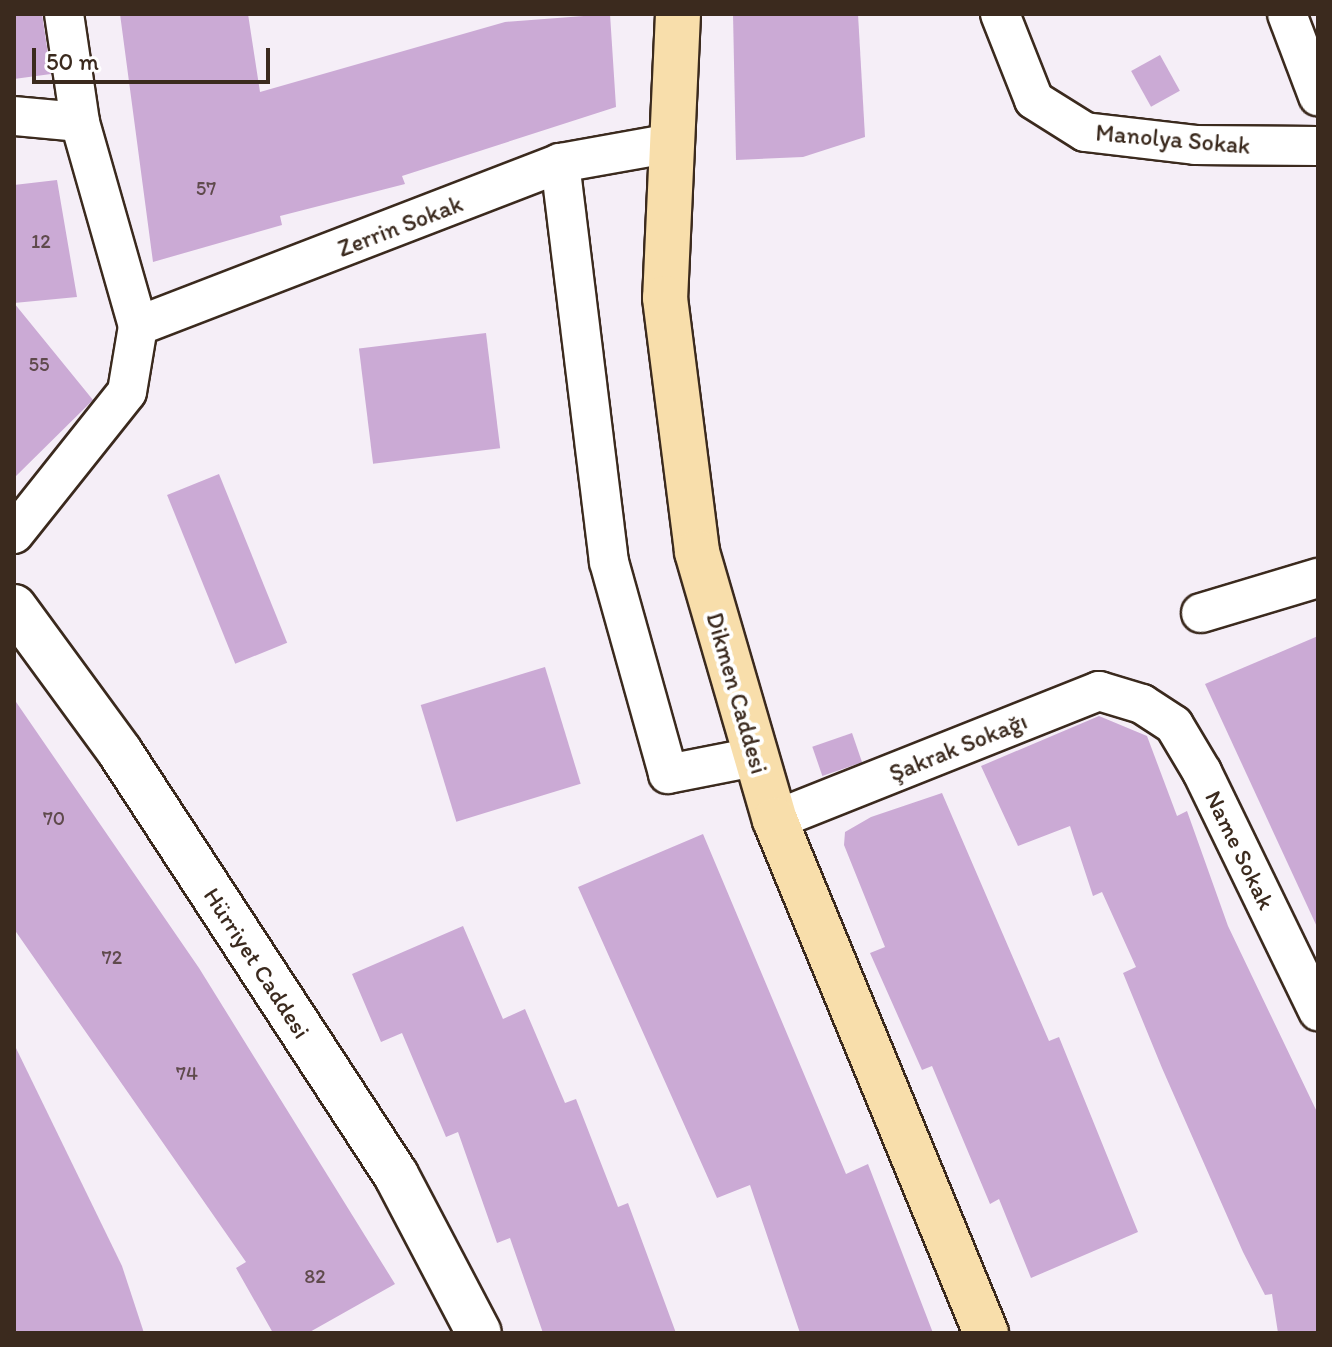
<!DOCTYPE html>
<meta charset="utf-8">
<style>
body{margin:0}
#map{position:relative;width:1332px;height:1347px;overflow:hidden;background:#f5eef7;font-family:Itim,sans-serif}
div>[style]{position:absolute}
[style*='--x']{left:calc(var(--x)*1px);top:calc(var(--y)*1px);width:calc(var(--w)*1px);rotate:calc(var(--a)*1deg)}
.building>*{inset:0;background:#cbaad5;transform-origin:0 0}
.roads{filter:drop-shadow(2px 0 #3b2a1e) drop-shadow(-2px 0 #3b2a1e) drop-shadow(0 2px #3b2a1e) drop-shadow(0 -2px #3b2a1e)}
.minor>*{height:38px;margin:-19px;padding:0 19px;transform-origin:19px;border-radius:19px;background:#fff}
.tertiary>*{height:44px;margin:-22px;padding:0 22px;transform-origin:22px;border-radius:22px;background:#fff}
.primary>*{height:44px;margin:-22px;padding:0 22px;transform-origin:22px;border-radius:22px;background:#f8deab}
span{translate:-50% -50%;white-space:nowrap;text-align:center;line-height:1.15;-webkit-text-stroke:8px #fff;paint-order:stroke}
.number-label{font-size:20px;color:#5f4a4c}
.number-label span{-webkit-text-stroke-width:0}
.street-label{font-size:24px;color:#3b2a1e}
.frame{position:absolute;inset:0;border:16px solid #3b2a1e;pointer-events:none}
.scale{position:absolute;left:32px;top:48px;width:238px;height:36px;box-sizing:border-box;border:4px solid #3b2a1e;border-top:0;padding-left:10px;font-size:24px;line-height:28px;white-space:nowrap;color:#3b2a1e;-webkit-text-stroke:6px #fff;paint-order:stroke}
</style>
<div id="map">
<div class="building">
<i style="clip-path:polygon(14px 14px,42px 14px,51px 74px,14px 79px)"></i>
<i style="clip-path:polygon(120px 14px,248px 14px,260px 92px,505px 22px,610px 14px,616px 107px,402px 176px,405px 184px,280px 216px,282px 225px,153px 262px)"></i>
<i style="clip-path:polygon(733px 14px,858px 14px,865px 137px,803px 157px,736px 160px)"></i>
<i style="left:1160px;top:55px;width:41px;height:33px;rotate:61deg"></i>
<i style="clip-path:polygon(57px 180px,77px 297px,14px 303px,93px 400px,14px 478px,14px 185px)"></i>
<i style="left:486px;top:333px;width:116px;height:128px;rotate:83deg"></i>
<i style="left:219px;top:474px;width:182px;height:56px;rotate:68deg"></i>
<i style="clip-path:polygon(1318px 636px,1318px 929px,1205px 684px)"></i>
<i style="left:545px;top:667px;width:122px;height:130px;rotate:73deg"></i>
<i style="clip-path:polygon(14px 699px,199px 968px,395px 1284px,308px 1333px,273px 1333px,236px 1268px,246px 1262px,14px 929px)"></i>
<i style="clip-path:polygon(1099px 716px,1147px 736px,1177px 816px,1187px 811px,1228px 926px,1318px 1114px,1318px 1333px,1278px 1333px,1272px 1294px,1265px 1295px,1243px 1252px,1162px 1068px,1123px 973px,1136px 967px,1102px 892px,1093px 896px,1070px 826px,1018px 846px,981px 766px)"></i>
<i style="left:852px;top:733px;width:31px;height:42px;rotate:71deg"></i>
<i style="clip-path:polygon(942px 793px,1049px 1041px,1059px 1037px,1138px 1232px,1031px 1278px,999px 1199px,990px 1204px,932px 1066px,922px 1070px,870px 953px,885px 947px,844px 845px,845px 832px,871px 817px)"></i>
<i style="clip-path:polygon(703px 834px,846px 1174px,868px 1164px,933px 1333px,800px 1333px,750px 1185px,717px 1198px,578px 887px)"></i>
<i style="clip-path:polygon(463px 926px,503px 1019px,525px 1009px,565px 1103px,576px 1099px,618px 1207px,628px 1203px,676px 1333px,543px 1333px,510px 1238px,497px 1243px,458px 1132px,446px 1137px,402px 1033px,381px 1042px,352px 974px)"></i>
<i style="clip-path:polygon(14px 1044px,122px 1266px,144px 1333px,14px 1333px)"></i>
</div>
<div class="roads">
<div class="minor">
<i style="--x:1000;--y:14;--w:92;--a:68.4"></i>
<i style="--x:1034;--y:100;--w:60;--a:32.1"></i>
<i style="--x:1085;--y:132;--w:111;--a:6.7"></i>
<i style="--x:1195;--y:145;--w:123;--a:0.5"></i>
<i style="--x:1287;--y:14;--w:88;--a:69.3"></i>
<i style="--x:14;--y:116;--w:66;--a:5.2"></i>
<i style="--x:560;--y:163;--w:402;--a:83"></i>
<i style="--x:609;--y:562;--w:220;--a:74.4"></i>
<i style="--x:668;--y:774;--w:89;--a:-11.1"></i>
<i style="--x:138;--y:326;--w:452;--a:-21.1"></i>
<i style="--x:560;--y:163;--w:109;--a:-10.1"></i>
<i style="--x:14;--y:534;--w:181;--a:-51.5"></i>
<i style="--x:127;--y:392;--w:67;--a:-80.5"></i>
<i style="--x:138;--y:326;--w:212;--a:-105.9"></i>
<i style="--x:80;--y:122;--w:109;--a:-98.4"></i>
<i style="--x:1201;--y:613;--w:122;--a:-16.7"></i>
<i style="--x:775;--y:820;--w:349;--a:-21.7"></i>
<i style="--x:1099;--y:691;--w:45;--a:16.8"></i>
<i style="--x:1142;--y:704;--w:38;--a:33"></i>
<i style="--x:1174;--y:725;--w:55;--a:59.2"></i>
<i style="--x:1202;--y:772;--w:266;--a:64.1"></i>
</div>
<div class="tertiary">
<i style="--x:14;--y:607;--w:180;--a:53.8"></i>
<i style="--x:120;--y:752;--w:505;--a:56.88"></i>
<i style="--x:396;--y:1175;--w:178;--a:62.3"></i>
</div>
<div class="primary">
<i style="--x:678;--y:14;--w:284;--a:92.6"></i>
<i style="--x:665;--y:298;--w:256;--a:82.8"></i>
<i style="--x:697;--y:552;--w:279;--a:73.8"></i>
<i style="--x:775;--y:820;--w:555;--a:67.64"></i>
</div>
</div>
<div class="number-label">
<span style="left:206px;top:188px">57</span>
<span style="left:41px;top:241px">12</span>
<span style="left:39px;top:364px">55</span>
<span style="left:54px;top:818px">70</span>
<span style="left:112px;top:957px">72</span>
<span style="left:187px;top:1073px">74</span>
<span style="left:315px;top:1276px">82</span>
</div>
<div class="street-label">
<span style="left:1173px;top:139px;rotate:5deg">Manolya Sokak</span>
<span style="left:400px;top:226px;rotate:-21deg">Zerrin Sokak</span>
<span style="left:737px;top:693px;rotate:74deg">Dikmen Caddesi</span>
<span style="left:958px;top:747px;rotate:-22deg">Şakrak Sokağı</span>
<span style="left:1240px;top:850px;rotate:64deg">Name Sokak</span>
<span style="left:257px;top:963px;rotate:57deg">Hürriyet Caddesi</span>
</div>
<div class="frame"></div>
<div class="scale">50 m</div>
</div>
